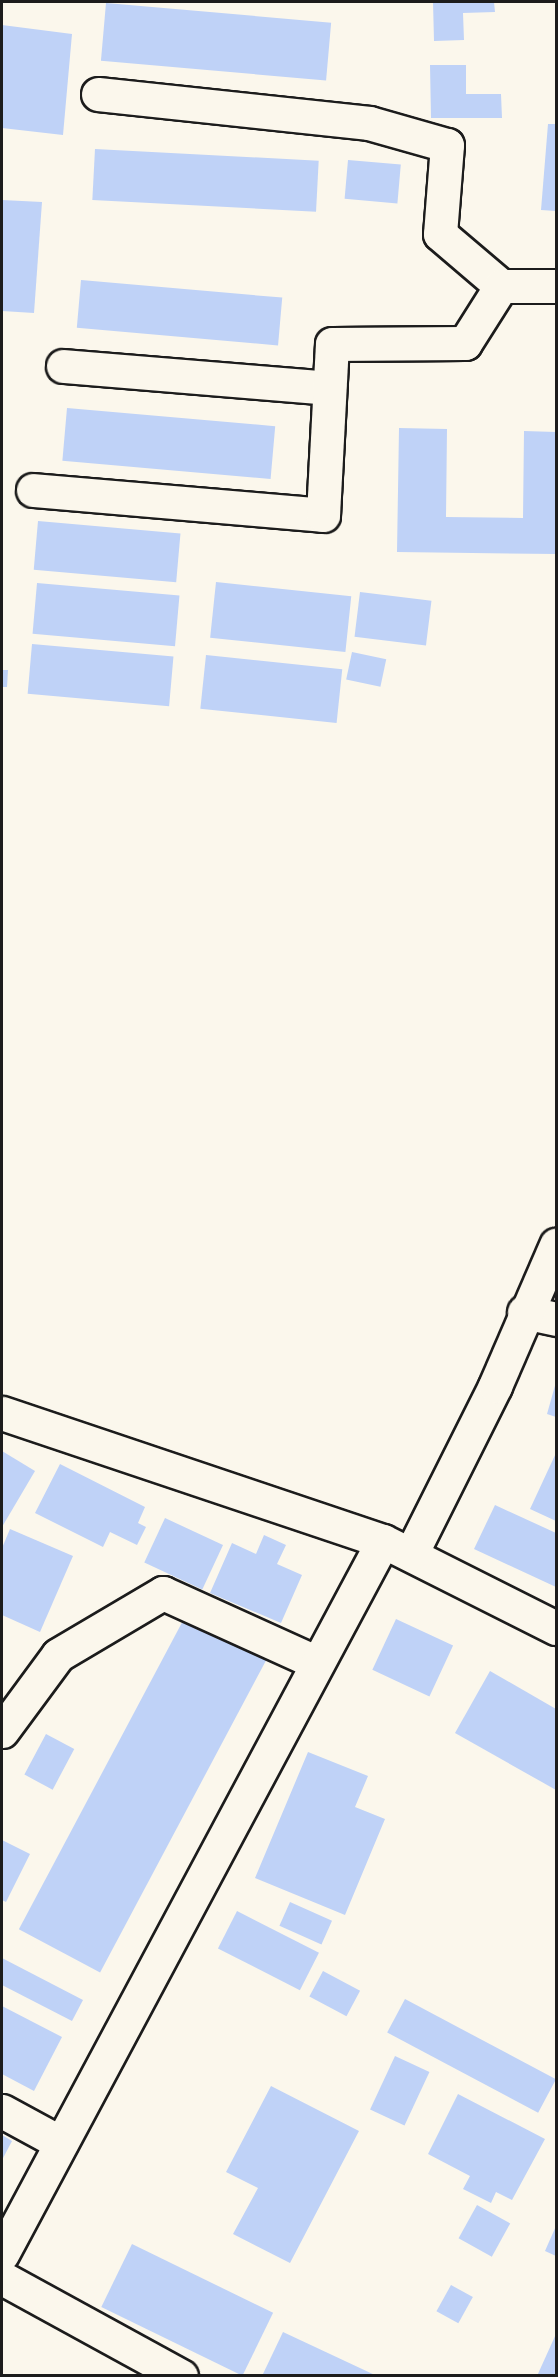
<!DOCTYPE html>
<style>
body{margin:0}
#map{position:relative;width:558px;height:2377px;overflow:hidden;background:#fbf7ec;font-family:"Patrick Hand",sans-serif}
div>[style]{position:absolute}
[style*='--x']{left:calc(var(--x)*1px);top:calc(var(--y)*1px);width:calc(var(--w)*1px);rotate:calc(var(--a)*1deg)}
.building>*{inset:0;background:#bfd2f7;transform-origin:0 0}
.roads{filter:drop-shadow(2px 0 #1c1c1c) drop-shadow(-2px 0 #1c1c1c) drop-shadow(0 2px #1c1c1c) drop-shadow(0 -2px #1c1c1c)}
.street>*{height:33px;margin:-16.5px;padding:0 16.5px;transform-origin:16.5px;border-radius:16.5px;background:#fbf7ec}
span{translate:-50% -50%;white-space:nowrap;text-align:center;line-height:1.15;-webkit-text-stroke:6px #fbf7ec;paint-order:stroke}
.frame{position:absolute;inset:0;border:3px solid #1c1c1c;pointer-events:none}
</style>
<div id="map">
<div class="building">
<i style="clip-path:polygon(433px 2px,494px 2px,495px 12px,463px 13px,464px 40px,434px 41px)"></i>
<i style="left:106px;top:3px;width:226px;height:58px;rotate:5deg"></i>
<i style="clip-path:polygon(2px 25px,72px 34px,63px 135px,2px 128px)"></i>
<i style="clip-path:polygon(430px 65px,466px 65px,466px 94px,501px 94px,502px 118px,431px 118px)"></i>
<i style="clip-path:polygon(548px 124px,556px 124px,556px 211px,541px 210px)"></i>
<i style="left:95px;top:149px;width:224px;height:51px;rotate:3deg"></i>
<i style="left:348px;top:160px;width:53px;height:39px;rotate:5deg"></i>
<i style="clip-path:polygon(2px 200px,42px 202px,34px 313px,2px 311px)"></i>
<i style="left:81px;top:280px;width:202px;height:48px;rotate:5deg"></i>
<i style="left:67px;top:408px;width:209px;height:53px;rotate:5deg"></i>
<i style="clip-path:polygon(399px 428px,447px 429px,446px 517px,523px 518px,524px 431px,556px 432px,556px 554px,397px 552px)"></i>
<i style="left:38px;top:521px;width:143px;height:49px;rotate:5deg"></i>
<i style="left:216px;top:582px;width:136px;height:56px;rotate:6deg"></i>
<i style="left:37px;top:583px;width:143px;height:51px;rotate:5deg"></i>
<i style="left:360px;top:592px;width:72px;height:45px;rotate:7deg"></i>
<i style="left:32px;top:644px;width:142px;height:50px;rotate:5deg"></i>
<i style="left:352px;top:652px;width:35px;height:28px;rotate:12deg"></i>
<i style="left:206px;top:655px;width:137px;height:54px;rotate:6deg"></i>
<i style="clip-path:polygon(2px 670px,8px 670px,7px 687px,2px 687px)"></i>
<i style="clip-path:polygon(556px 1382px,556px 1417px,547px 1414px)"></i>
<i style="clip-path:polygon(2px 1451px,35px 1471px,2px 1527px)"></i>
<i style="clip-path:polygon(556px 1453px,556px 1521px,530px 1509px)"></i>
<i style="clip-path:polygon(60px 1464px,145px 1507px,138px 1523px,146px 1527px,137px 1545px,110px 1532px,103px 1547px,35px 1513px)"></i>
<i style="clip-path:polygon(495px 1505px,556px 1533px,556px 1587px,474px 1549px)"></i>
<i style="left:165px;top:1518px;width:64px;height:49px;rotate:25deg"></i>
<i style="clip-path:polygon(10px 1529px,73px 1556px,40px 1632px,2px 1615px,2px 1548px)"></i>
<i style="clip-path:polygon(264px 1535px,286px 1545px,277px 1564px,302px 1575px,281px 1623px,210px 1593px,232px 1543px,256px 1554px)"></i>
<i style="left:186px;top:1615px;width:92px;height:356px;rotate:28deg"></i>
<i style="left:396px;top:1619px;width:63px;height:56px;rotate:25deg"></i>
<i style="clip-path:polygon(490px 1671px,556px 1709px,556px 1790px,455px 1733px)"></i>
<i style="left:46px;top:1734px;width:32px;height:46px;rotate:28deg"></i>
<i style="clip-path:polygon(308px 1752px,368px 1776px,355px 1807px,385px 1819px,345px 1915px,255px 1878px)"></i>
<i style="clip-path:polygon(2px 1840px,30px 1854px,6px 1902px,2px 1900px)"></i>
<i style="left:290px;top:1902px;width:46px;height:26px;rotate:24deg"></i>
<i style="left:237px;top:1911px;width:92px;height:42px;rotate:27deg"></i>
<i style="clip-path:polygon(2px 1958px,83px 2000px,72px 2021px,2px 1985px)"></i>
<i style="left:323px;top:1971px;width:42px;height:29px;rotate:28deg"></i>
<i style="left:405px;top:1999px;width:171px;height:38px;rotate:28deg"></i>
<i style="clip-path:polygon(2px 2006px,62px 2037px,34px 2091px,2px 2074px)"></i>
<i style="left:395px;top:2056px;width:38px;height:59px;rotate:25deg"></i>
<i style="clip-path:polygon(271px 2086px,359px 2131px,290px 2263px,233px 2234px,258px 2188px,226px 2172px)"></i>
<i style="clip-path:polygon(458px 2094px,545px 2139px,512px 2200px,496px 2192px,491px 2203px,463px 2189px,470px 2176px,428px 2154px)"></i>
<i style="clip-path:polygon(2px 2135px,12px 2141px,2px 2160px)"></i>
<i style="left:477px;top:2205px;width:38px;height:38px;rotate:29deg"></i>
<i style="clip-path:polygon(556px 2226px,556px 2256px,545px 2251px)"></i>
<i style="left:132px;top:2244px;width:157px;height:70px;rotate:26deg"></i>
<i style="left:451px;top:2285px;width:25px;height:30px;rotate:29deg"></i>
<i style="clip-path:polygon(283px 2332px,377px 2376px,262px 2376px)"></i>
<i style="clip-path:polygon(556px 2334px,556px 2376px,537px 2376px)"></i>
</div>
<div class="roads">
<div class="street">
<i style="--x:98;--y:94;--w:273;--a:6.1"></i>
<i style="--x:369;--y:123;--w:81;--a:15.8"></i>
<i style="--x:447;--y:145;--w:89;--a:94.5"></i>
<i style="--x:440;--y:234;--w:80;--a:40.4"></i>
<i style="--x:63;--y:366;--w:267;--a:4.7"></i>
<i style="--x:33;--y:490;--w:291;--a:4.9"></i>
<i style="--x:323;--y:515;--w:171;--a:-87"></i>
<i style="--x:332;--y:344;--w:133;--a:-0.4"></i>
<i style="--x:465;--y:343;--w:67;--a:-57.7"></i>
<i style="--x:501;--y:286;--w:55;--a:0"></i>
<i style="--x:524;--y:1312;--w:33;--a:12"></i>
<i style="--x:2;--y:1413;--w:402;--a:18.6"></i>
<i style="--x:383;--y:1541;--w:194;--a:26.7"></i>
<i style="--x:411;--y:1554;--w:188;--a:-63.4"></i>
<i style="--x:495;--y:1386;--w:154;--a:-66.6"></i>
<i style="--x:2;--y:1731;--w:94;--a:-53.6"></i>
<i style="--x:58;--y:1655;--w:122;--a:-30.6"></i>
<i style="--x:163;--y:1593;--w:169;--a:24.4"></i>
<i style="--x:2;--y:2111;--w:67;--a:28.5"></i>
<i style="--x:2;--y:2254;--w:808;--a:-61.88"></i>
<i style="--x:2;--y:2278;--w:204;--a:28.7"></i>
</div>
</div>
<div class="frame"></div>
</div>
